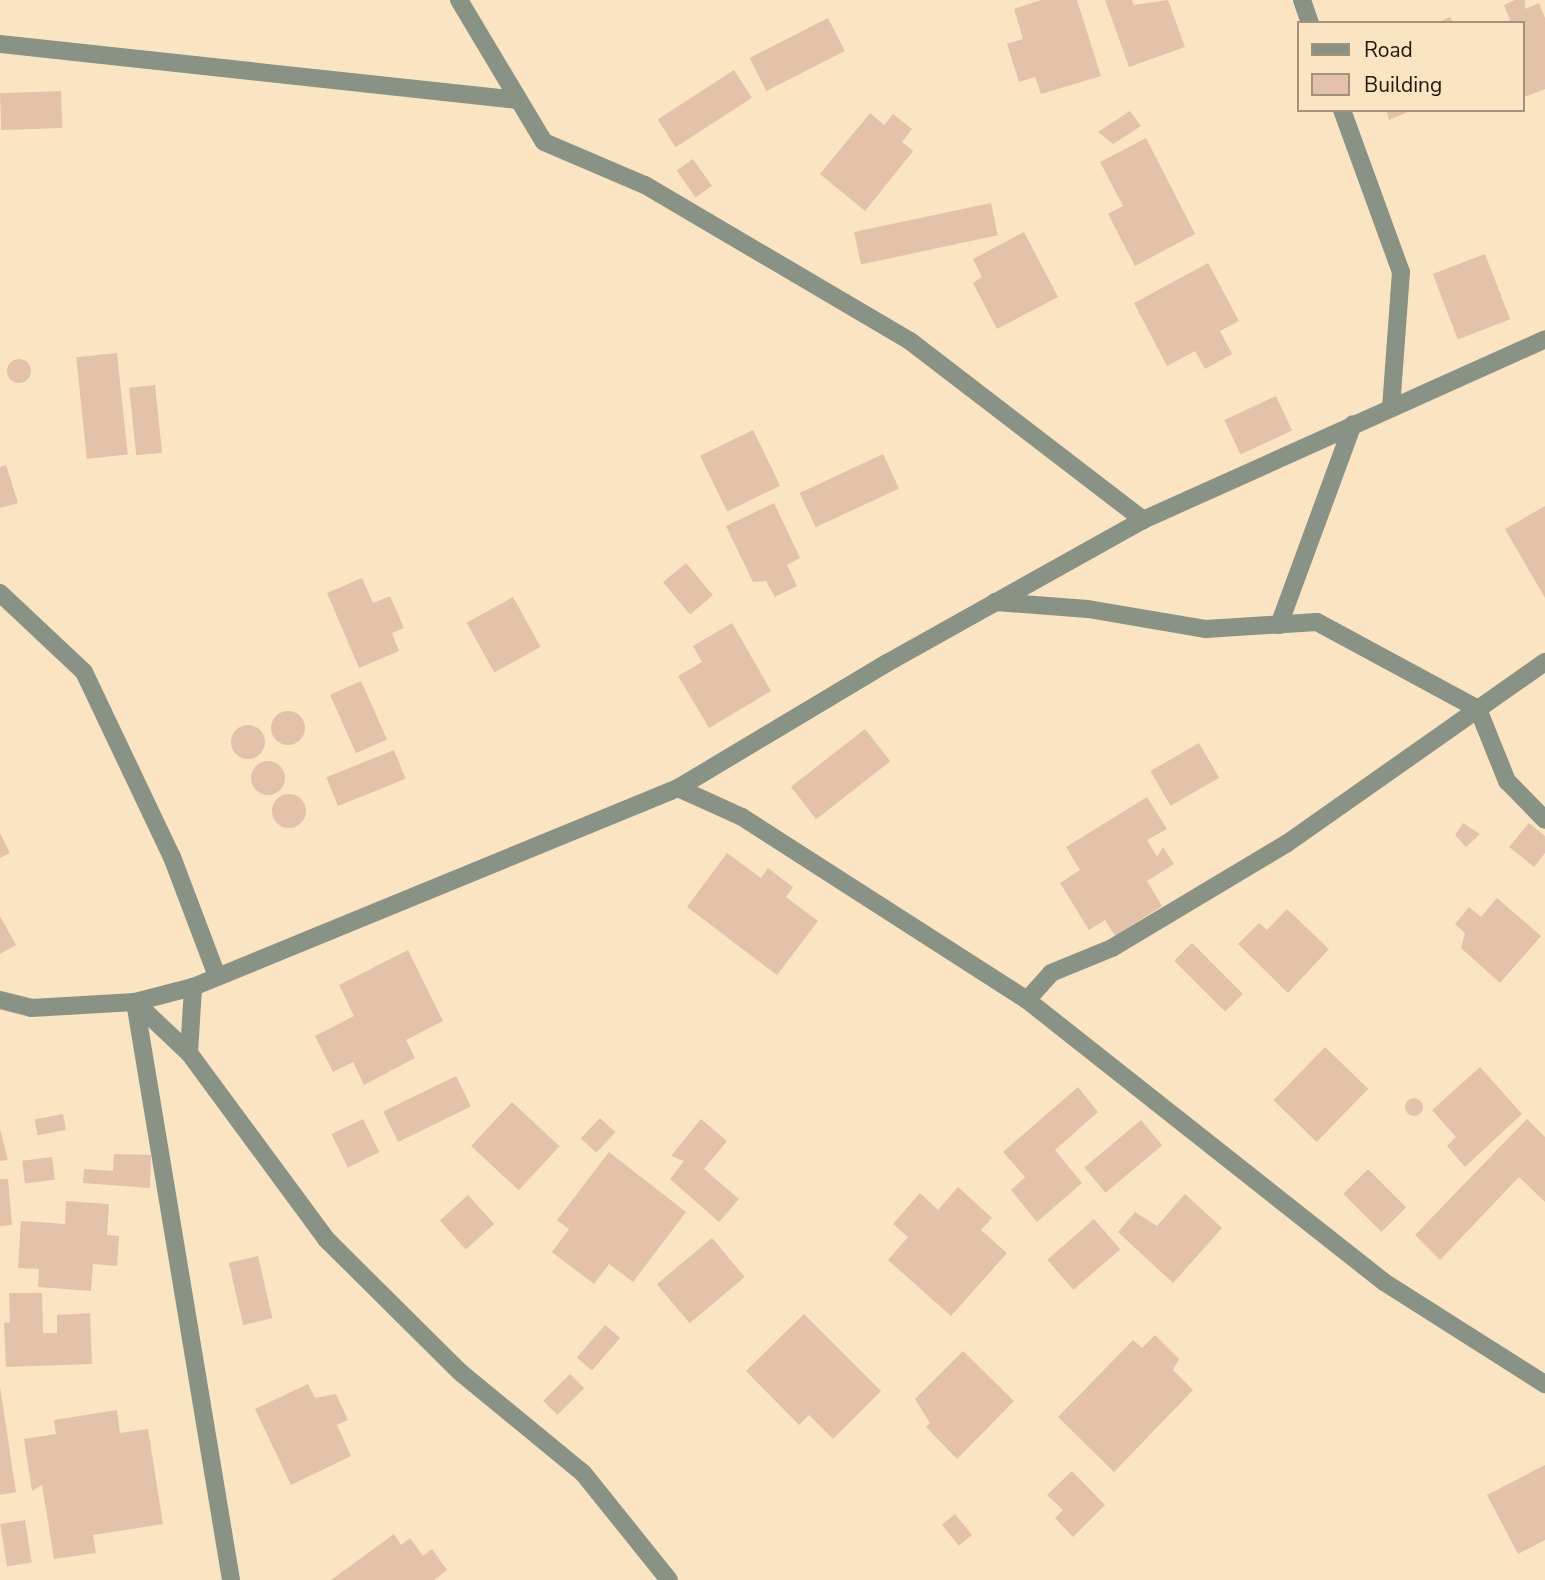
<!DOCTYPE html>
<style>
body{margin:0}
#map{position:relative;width:1545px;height:1580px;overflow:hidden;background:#fbe4c2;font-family:"Nunito Sans",sans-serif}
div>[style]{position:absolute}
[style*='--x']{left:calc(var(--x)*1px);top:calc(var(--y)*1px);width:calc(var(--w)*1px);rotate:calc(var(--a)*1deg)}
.building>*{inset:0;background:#e4c2a9;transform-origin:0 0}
.round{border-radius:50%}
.service>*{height:18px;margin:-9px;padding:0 9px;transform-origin:9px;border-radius:9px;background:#889285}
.minor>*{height:18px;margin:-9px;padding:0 9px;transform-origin:9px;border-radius:9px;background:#889285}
span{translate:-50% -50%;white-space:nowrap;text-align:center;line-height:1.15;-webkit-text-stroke:5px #fbe4c2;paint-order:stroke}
.legend{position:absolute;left:1297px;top:21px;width:228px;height:91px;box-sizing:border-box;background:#fbe4c2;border:2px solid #a39279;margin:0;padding:9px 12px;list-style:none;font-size:21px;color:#20180b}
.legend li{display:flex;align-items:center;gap:14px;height:35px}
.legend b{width:35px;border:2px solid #a39279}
</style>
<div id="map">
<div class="building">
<i style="clip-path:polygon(1041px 0,1077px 0,1101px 76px,1041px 94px,1035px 77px,1019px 82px,1007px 44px,1023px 39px,1014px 9px)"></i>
<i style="clip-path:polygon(1105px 0,1132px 0,1134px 5px,1168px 0,1185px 47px,1129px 67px)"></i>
<i style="clip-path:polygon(1515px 0,1525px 0,1525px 9px,1539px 3px,1545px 18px,1545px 89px,1522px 98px,1522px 23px,1504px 22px,1510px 20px,1504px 5px)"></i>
<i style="clip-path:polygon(1450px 17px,1453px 23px,1436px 23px)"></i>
<i style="left:828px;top:18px;width:37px;height:88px;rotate:63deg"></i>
<i style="left:734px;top:70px;width:33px;height:91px;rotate:57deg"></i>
<i style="left:61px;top:91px;width:37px;height:61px;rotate:88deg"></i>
<i style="clip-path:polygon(1386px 110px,1412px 110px,1389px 120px)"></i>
<i style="clip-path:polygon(1130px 111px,1141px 126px,1113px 144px,1098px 132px)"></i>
<i style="clip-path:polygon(870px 113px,884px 125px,893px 114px,912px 129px,902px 142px,913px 151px,865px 211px,820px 174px)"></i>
<i style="clip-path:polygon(1146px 138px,1195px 234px,1135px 266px,1108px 214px,1123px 206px,1100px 162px)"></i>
<i style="left:693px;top:159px;width:33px;height:20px;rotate:55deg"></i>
<i style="left:991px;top:203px;width:33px;height:140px;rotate:78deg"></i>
<i style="clip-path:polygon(1024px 232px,1058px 297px,997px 329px,973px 283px,982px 277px,973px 259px)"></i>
<i style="left:1485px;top:254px;width:70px;height:56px;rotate:69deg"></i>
<i style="clip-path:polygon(1208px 263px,1239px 321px,1220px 331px,1232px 354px,1205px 369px,1195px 351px,1167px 366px,1134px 303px)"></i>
<i style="left:117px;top:353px;width:102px;height:41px;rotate:84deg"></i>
<i class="round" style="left:7px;top:359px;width:24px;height:24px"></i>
<i style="left:155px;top:385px;width:68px;height:26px;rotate:84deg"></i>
<i style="left:1276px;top:396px;width:38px;height:57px;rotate:65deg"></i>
<i style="left:753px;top:430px;width:62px;height:59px;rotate:64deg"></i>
<i style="left:883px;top:454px;width:38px;height:92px;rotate:65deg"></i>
<i style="clip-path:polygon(6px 465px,18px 503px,0 508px,0 467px)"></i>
<i style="clip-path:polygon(774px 503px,800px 558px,787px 565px,797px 586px,775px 597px,766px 581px,753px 582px,726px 526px)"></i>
<i style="clip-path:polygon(1545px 506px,1545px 598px,1505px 529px)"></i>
<i style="left:686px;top:563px;width:42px;height:30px;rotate:50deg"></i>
<i style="clip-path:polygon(362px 578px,373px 603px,390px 596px,404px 628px,392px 633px,399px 651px,359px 668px,327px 593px)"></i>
<i style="left:513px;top:597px;width:57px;height:53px;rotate:61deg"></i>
<i style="clip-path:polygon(732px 623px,771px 691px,709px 728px,678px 676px,702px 662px,693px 646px)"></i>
<i style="left:361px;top:681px;width:64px;height:34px;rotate:66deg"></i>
<i class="round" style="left:271px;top:711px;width:34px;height:34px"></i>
<i class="round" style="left:231px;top:725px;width:34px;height:34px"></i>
<i style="left:865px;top:729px;width:41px;height:94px;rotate:52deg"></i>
<i style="left:1199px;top:743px;width:40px;height:56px;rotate:60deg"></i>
<i style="left:394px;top:750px;width:31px;height:73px;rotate:68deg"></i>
<i class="round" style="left:251px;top:761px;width:34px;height:34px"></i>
<i class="round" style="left:272px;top:794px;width:34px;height:34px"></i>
<i style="clip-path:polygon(1147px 797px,1167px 829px,1147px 840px,1157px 857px,1163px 847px,1174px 864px,1147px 881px,1162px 906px,1115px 936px,1105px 920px,1089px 930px,1060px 883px,1080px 870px,1066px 847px)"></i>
<i style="clip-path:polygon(1463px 823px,1480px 834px,1466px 847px,1455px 835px)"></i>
<i style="clip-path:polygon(1529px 823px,1545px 836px,1545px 853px,1534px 867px,1509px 847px)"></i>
<i style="clip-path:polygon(0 833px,10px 853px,0 858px)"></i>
<i style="clip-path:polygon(727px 853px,761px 878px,768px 868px,793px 887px,786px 897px,818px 921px,777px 975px,687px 907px)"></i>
<i style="clip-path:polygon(1497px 898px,1541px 936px,1500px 983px,1461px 948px,1465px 933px,1455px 924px,1469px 907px,1481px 917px)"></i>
<i style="clip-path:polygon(1287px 909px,1329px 949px,1288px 993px,1238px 944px,1259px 923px,1267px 930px)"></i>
<i style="clip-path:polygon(0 916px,16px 945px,0 954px)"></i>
<i style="left:1192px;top:943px;width:72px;height:25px;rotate:45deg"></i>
<i style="clip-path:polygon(408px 950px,443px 1021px,406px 1040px,415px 1058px,364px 1085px,353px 1062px,333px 1072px,315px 1036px,354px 1016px,339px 985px)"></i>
<i style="left:1325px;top:1047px;width:60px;height:74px;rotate:44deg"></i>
<i style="clip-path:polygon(1480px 1067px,1522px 1114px,1465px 1167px,1447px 1146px,1456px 1137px,1432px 1110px)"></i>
<i style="left:456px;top:1076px;width:34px;height:81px;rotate:64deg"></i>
<i style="clip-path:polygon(1078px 1087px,1098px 1112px,1055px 1150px,1082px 1183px,1037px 1222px,1011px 1190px,1025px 1177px,1003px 1152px)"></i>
<i class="round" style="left:1405px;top:1098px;width:18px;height:18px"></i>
<i style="left:512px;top:1102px;width:65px;height:60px;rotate:43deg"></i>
<i style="left:63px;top:1114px;width:16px;height:29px;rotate:79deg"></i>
<i style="left:600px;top:1118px;width:21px;height:28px;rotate:43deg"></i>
<i style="left:363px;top:1119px;width:37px;height:35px;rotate:64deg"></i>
<i style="clip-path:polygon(701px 1119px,727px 1141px,704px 1169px,739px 1199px,719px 1222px,670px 1179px,684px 1161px,671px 1156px)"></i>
<i style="clip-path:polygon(1527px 1119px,1545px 1137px,1545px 1202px,1519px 1177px,1440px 1260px,1415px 1235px)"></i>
<i style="left:1141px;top:1120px;width:33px;height:74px;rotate:50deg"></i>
<i style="clip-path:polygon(0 1129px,8px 1160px,0 1161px)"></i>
<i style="clip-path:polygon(609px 1152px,686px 1212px,633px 1282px,609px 1264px,594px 1284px,552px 1252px,569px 1229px,557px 1220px)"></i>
<i style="clip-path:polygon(114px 1154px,151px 1155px,150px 1188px,83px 1183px,84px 1169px,113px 1171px)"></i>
<i style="left:52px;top:1157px;width:23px;height:30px;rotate:83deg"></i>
<i style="left:1368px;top:1169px;width:54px;height:35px;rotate:45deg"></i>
<i style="clip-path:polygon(0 1179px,8px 1179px,12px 1225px,0 1226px)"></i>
<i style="clip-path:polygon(958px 1187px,992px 1218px,981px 1230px,1007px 1253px,951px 1316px,888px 1260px,908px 1237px,893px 1224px,920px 1193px,938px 1210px)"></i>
<i style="clip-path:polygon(1185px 1194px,1222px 1228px,1173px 1283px,1118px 1232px,1135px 1212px,1157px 1226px)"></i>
<i style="left:468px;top:1195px;width:39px;height:38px;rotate:48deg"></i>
<i style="clip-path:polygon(66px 1201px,109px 1204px,107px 1235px,119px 1236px,117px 1266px,93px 1264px,91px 1291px,38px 1287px,39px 1269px,18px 1268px,21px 1221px,65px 1224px)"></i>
<i style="left:1094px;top:1219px;width:40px;height:62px;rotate:49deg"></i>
<i style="left:712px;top:1238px;width:51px;height:72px;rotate:50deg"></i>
<i style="left:258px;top:1256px;width:64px;height:30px;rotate:77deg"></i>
<i style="clip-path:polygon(9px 1293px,42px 1293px,43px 1333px,57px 1333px,57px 1315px,90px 1313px,92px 1364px,6px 1367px,4px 1323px,10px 1322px)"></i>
<i style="clip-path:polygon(804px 1314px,881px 1391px,833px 1439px,809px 1415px,799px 1425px,746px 1371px)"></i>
<i style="left:605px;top:1325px;width:20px;height:43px;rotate:41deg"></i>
<i style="clip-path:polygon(1155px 1335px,1179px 1359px,1173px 1370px,1193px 1390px,1114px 1472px,1058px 1417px,1133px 1340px,1142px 1348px)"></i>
<i style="clip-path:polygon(963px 1351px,1014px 1401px,957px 1459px,926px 1427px,930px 1423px,915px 1399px)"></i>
<i style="left:570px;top:1374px;width:20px;height:38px;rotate:45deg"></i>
<i style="clip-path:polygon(308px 1384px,315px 1398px,336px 1394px,348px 1420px,337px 1425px,351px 1456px,291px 1485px,255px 1409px)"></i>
<i style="clip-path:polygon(0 1387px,16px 1492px,0 1495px)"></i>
<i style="clip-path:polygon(117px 1410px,120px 1433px,148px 1429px,163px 1524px,93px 1535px,96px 1553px,54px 1559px,42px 1485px,32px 1491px,24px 1439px,56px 1434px,54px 1420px)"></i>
<i style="clip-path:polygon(1545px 1465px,1545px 1540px,1518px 1554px,1487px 1495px)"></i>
<i style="clip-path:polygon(1072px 1471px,1105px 1505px,1073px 1537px,1055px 1518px,1063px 1510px,1047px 1495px)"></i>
<i style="left:955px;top:1514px;width:27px;height:17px;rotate:51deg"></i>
<i style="left:25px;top:1520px;width:43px;height:25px;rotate:81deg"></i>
<i style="clip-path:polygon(394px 1534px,401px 1545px,410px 1538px,423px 1556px,432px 1549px,447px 1570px,434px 1580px,331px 1580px)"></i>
</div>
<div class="service">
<i style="--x:0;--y:44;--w:521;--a:6.17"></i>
<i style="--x:0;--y:593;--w:115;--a:43.2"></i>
<i style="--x:84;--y:672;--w:205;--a:64.6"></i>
<i style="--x:172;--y:857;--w:127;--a:69.3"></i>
<i style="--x:995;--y:602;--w:93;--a:4.3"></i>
<i style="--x:1088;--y:609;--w:120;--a:9.6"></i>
<i style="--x:1206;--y:629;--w:111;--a:-3.6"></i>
<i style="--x:1317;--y:622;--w:183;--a:28.4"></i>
<i style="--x:1279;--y:625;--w:214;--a:-69.8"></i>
</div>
<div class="minor">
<i style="--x:459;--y:0;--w:165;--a:59.1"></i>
<i style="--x:544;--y:142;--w:110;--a:23.1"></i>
<i style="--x:645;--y:185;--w:308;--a:30.5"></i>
<i style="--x:910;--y:341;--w:294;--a:37.5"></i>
<i style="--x:1302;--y:0;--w:24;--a:71"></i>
<i style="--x:1342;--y:110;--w:172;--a:70"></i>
<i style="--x:1401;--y:272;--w:135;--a:94.2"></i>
<i style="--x:1478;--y:709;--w:78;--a:68.1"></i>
<i style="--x:1507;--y:781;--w:54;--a:45.7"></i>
<i style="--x:678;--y:788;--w:70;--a:24.4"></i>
<i style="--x:742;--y:817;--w:339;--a:32.7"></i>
<i style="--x:1027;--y:1000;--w:455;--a:38.3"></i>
<i style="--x:1384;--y:1282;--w:191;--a:32.4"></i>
<i style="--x:0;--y:1000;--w:32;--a:14"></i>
<i style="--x:31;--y:1008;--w:104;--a:-3.3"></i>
<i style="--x:135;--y:1002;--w:60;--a:-14.5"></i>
<i style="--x:193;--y:987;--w:524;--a:-22.31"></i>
<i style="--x:678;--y:788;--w:244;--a:-30.9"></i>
<i style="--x:887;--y:663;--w:293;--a:-29.2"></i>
<i style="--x:1143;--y:520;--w:441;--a:-24.2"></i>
<i style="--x:1027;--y:1000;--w:36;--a:-48"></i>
<i style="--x:1051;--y:973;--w:66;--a:-22.3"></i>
<i style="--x:1112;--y:948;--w:203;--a:-30.9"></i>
<i style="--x:1286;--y:844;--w:317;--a:-35.1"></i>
<i style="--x:135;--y:1002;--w:74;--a:43.4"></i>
<i style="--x:189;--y:1053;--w:231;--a:53.6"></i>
<i style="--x:326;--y:1239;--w:189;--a:44.8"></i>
<i style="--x:460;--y:1372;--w:159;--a:39.4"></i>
<i style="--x:583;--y:1473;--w:137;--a:51.2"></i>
<i style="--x:135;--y:1002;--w:586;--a:80.57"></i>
<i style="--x:189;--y:1053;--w:66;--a:-86.5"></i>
</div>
<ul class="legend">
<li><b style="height:9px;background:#889285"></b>Road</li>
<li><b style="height:19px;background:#e4c2a9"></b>Building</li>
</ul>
</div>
